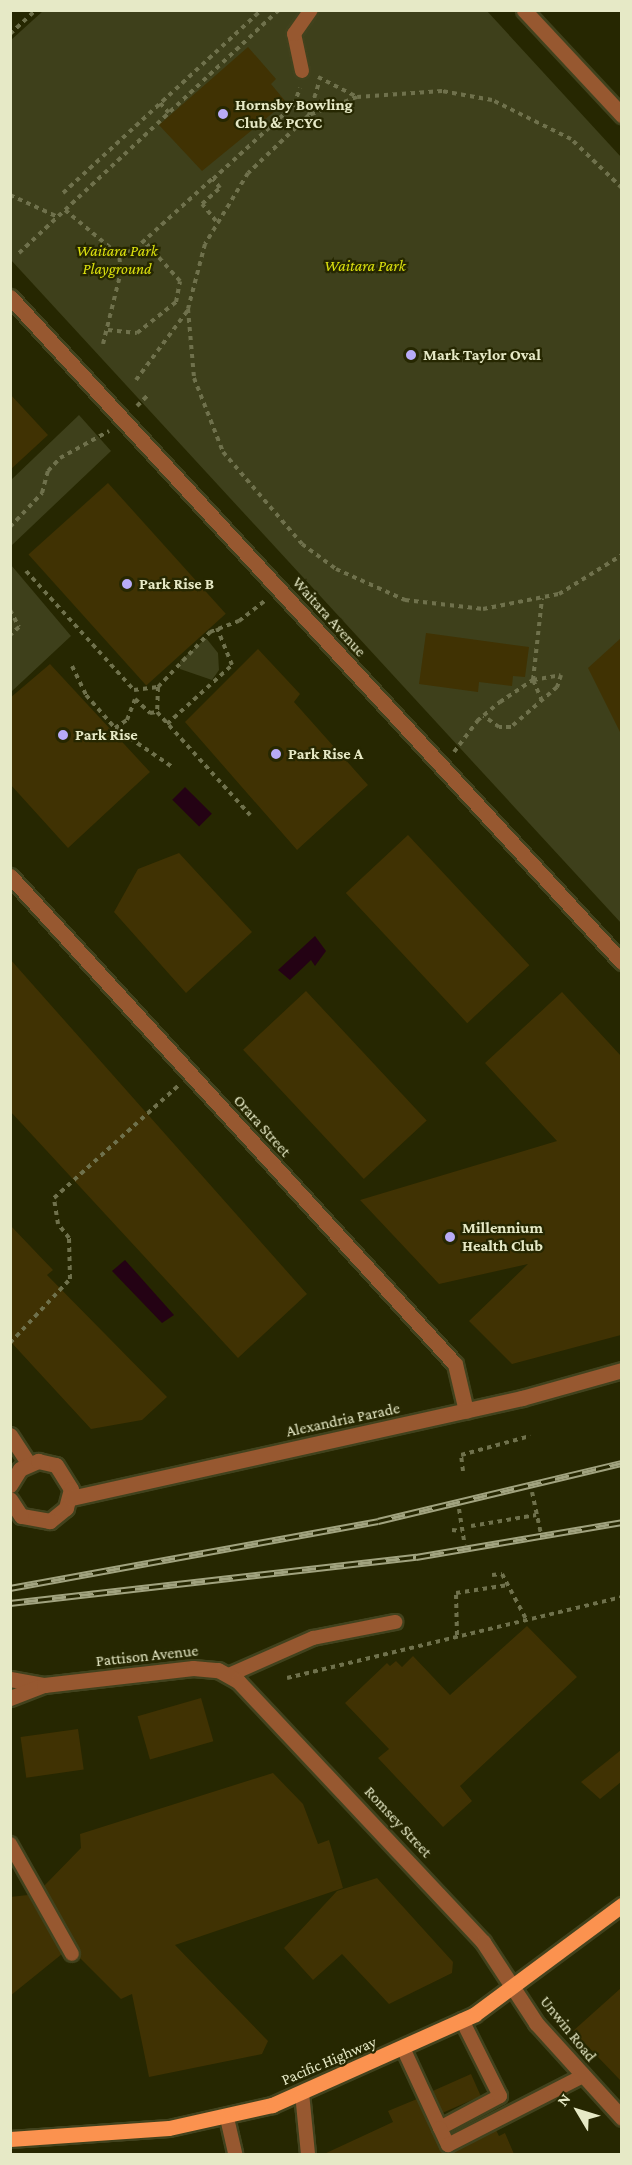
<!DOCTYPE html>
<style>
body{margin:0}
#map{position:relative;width:632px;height:2165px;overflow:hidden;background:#262701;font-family:"Crimson Pro",serif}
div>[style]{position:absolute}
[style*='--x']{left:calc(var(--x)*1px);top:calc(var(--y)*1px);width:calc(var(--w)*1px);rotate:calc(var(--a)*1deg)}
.green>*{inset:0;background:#3e401b}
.water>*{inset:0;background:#240214;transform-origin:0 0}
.building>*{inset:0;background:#403203;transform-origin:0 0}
.path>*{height:4px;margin-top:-2px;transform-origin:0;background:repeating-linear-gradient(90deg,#6f714c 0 4.5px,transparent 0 9px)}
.roads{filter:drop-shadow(2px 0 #41421d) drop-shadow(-2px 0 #41421d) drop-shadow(0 2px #41421d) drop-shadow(0 -2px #41421d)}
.service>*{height:14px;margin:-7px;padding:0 7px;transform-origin:7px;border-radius:7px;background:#975830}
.minor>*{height:15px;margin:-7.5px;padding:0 7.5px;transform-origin:7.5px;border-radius:7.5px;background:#975830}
.tertiary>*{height:15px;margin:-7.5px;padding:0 7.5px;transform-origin:7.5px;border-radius:7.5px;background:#975830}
.primary>*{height:15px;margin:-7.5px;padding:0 7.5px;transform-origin:7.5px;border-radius:7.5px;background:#fb924f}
.rail>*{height:7px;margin-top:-3.5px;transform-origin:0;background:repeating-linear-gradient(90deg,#262701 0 14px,#a1a37f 0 28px);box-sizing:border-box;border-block:2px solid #a1a37f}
.dots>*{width:16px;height:16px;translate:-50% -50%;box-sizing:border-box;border:3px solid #262701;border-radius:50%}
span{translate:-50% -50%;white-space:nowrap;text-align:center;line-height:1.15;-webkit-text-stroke:4.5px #262701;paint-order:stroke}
.poi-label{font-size:16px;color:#e6e9c6;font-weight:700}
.left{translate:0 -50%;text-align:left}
.park-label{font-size:16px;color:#dbe00e;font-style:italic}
.street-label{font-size:16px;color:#e6e9c6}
.frame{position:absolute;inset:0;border:12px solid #e6e9c6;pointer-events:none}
.north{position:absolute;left:548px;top:2081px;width:60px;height:60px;-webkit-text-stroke:4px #262701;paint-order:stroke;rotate:308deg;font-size:16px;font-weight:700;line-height:24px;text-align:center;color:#e6e9c6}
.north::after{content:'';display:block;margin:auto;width:21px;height:27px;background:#e6e9c6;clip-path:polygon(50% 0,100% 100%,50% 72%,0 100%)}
</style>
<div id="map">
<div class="green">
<i style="clip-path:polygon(43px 11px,487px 11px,621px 157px,621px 923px,11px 260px,11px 40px)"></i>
<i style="clip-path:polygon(79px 415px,111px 451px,11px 546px,11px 480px)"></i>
<i style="clip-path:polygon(11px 565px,71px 636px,11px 692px,10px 692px)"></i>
<i style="clip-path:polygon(206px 638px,218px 653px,219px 670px,212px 680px,180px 669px,180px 661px)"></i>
</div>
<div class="water">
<i style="left:185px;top:787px;width:38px;height:18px;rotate:45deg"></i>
<i style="clip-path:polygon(315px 936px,326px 951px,315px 966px,311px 960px,290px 980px,278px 970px)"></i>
<i style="clip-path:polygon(125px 1260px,174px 1315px,162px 1323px,112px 1271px)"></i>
</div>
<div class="building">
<i style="clip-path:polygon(248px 47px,276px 79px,271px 84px,286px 102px,202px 171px,159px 125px)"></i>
<i style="clip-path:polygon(10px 394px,48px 435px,10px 470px)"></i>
<i style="left:108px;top:483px;width:176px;height:107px;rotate:48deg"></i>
<i style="clip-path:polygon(426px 633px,529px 647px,525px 677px,513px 676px,512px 686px,479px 682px,478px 692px,419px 684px)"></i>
<i style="clip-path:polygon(621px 638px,621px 734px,588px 668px)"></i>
<i style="clip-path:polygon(258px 649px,300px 694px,294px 702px,368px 785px,297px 850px,185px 722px)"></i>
<i style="clip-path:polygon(50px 664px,150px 772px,68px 848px,10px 784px,10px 698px)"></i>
<i style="left:408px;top:835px;width:178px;height:85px;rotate:47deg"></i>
<i style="clip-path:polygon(179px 853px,252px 932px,186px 993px,114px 912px,138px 869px)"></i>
<i style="clip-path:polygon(10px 959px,307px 1294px,238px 1358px,10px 1111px)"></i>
<i style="left:306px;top:991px;width:177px;height:86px;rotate:47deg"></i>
<i style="clip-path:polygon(562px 992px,621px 1056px,621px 1335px,512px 1364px,469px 1321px,528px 1264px,439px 1284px,360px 1200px,557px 1141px,485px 1063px)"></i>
<i style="clip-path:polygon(10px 1225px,53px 1270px,47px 1275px,167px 1397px,142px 1420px,91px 1429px,10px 1341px)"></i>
<i style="clip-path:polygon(527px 1626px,577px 1677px,460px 1786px,472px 1801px,443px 1827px,378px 1758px,389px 1749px,345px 1703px,387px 1663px,390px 1666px,396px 1661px,402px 1667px,413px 1656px,450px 1695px)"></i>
<i style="left:201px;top:1698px;width:45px;height:66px;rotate:74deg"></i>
<i style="left:78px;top:1729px;width:41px;height:58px;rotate:82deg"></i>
<i style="clip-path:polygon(621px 1750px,621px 1782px,600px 1799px,581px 1782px)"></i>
<i style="clip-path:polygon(273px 1773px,303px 1804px,318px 1844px,329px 1840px,343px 1888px,175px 1945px,268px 2041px,262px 2054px,149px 2077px,132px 1994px,121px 1999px,80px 1958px,44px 1886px,81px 1848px,80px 1834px)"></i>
<i style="clip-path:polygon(377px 1878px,453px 1962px,452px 1973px,389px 2004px,342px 1954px,313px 1980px,284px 1948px,337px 1891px)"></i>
<i style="clip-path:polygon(28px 1895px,62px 1954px,10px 1996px,10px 1897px)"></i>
<i style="clip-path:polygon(621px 1988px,621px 2081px,573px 2031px)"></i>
<i style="left:471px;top:2074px;width:24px;height:42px;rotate:66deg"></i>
<i style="clip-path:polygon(417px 2099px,443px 2153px,496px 2130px,499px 2136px,505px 2133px,514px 2154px,324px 2154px,393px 2122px,388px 2111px)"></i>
</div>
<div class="path">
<i style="--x:10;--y:34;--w:35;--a:-43"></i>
<i style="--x:318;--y:77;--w:44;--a:27.1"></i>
<i style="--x:160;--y:103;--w:13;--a:48"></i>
<i style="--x:309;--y:115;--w:34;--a:-73"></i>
<i style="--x:622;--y:188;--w:71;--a:-136.1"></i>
<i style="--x:571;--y:139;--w:88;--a:-153.7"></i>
<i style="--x:492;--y:100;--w:51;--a:-169.8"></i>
<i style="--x:442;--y:91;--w:85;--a:176"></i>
<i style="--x:357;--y:97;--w:51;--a:159.4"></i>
<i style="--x:309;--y:115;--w:84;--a:136.4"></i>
<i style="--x:248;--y:173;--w:83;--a:121.2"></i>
<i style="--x:205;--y:244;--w:67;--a:104.7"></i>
<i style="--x:188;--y:309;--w:69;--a:85"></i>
<i style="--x:194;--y:378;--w:79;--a:68.6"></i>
<i style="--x:223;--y:452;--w:121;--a:49.3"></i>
<i style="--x:302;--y:544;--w:42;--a:36.3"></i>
<i style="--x:336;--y:569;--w:76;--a:24.2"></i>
<i style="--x:405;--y:600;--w:79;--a:6.6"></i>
<i style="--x:483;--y:609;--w:77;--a:-11.2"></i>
<i style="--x:559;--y:594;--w:74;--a:-31.8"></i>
<i style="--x:63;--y:193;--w:270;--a:-42.7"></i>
<i style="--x:10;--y:195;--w:53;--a:24.6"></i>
<i style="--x:65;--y:210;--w:70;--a:39.8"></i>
<i style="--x:119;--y:255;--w:17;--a:-21"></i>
<i style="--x:135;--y:249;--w:104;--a:-42.3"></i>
<i style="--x:216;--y:221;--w:22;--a:-129"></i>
<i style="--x:202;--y:204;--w:24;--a:-42"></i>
<i style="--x:220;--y:188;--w:11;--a:-128"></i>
<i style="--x:213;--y:179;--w:110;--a:-42.4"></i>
<i style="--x:294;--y:105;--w:18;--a:-71"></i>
<i style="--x:19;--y:253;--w:356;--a:-43.1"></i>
<i style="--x:108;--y:330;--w:29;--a:6"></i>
<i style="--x:137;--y:333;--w:50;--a:-38.5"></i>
<i style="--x:176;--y:302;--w:21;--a:-79"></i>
<i style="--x:180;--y:281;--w:54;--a:-132"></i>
<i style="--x:103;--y:344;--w:75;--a:-76.1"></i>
<i style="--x:121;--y:271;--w:16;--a:-97"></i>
<i style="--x:136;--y:380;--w:87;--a:-53.4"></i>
<i style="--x:137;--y:406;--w:17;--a:-45"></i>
<i style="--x:10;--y:527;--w:47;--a:-46.7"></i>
<i style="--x:42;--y:493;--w:23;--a:-75"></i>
<i style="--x:48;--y:471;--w:18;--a:-47"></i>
<i style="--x:60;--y:458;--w:56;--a:-28.9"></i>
<i style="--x:26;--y:571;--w:161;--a:47.8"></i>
<i style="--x:134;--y:690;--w:24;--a:-7"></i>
<i style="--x:158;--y:687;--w:76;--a:-46.6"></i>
<i style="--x:210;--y:632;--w:31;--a:-21"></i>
<i style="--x:239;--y:621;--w:33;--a:-38"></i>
<i style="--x:10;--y:610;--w:19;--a:62"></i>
<i style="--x:19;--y:627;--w:12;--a:138"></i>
<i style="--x:72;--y:666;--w:32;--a:64"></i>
<i style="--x:86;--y:695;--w:44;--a:48.7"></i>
<i style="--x:115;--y:728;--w:14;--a:-34"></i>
<i style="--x:127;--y:720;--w:22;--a:-69"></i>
<i style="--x:135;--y:699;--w:21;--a:43"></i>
<i style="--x:150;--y:713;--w:7;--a:-8"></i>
<i style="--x:158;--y:687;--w:25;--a:92"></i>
<i style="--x:157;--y:712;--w:139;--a:47.9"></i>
<i style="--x:542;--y:701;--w:23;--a:-113"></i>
<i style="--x:533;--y:680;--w:82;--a:-83.7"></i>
<i style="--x:167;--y:724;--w:88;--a:-42.2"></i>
<i style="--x:232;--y:665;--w:40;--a:-112"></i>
<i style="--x:115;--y:728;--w:68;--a:34.2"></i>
<i style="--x:454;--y:752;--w:39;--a:-53"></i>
<i style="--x:477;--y:721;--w:30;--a:-40"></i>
<i style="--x:500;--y:702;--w:40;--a:-34"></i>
<i style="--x:533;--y:680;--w:28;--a:-10"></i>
<i style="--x:561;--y:675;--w:13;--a:108"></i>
<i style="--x:557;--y:687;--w:61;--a:139"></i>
<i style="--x:511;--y:727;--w:12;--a:180"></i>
<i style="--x:499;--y:727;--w:19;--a:-144"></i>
<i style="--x:10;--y:1343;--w:88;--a:-46.8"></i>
<i style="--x:70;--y:1279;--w:41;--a:-91.4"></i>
<i style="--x:69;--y:1238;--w:18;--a:-128"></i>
<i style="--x:58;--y:1224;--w:26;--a:-99"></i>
<i style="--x:54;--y:1198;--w:167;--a:-42.1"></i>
<i style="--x:463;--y:1471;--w:16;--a:-97"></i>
<i style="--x:461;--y:1455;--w:72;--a:-15.4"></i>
<i style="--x:532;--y:1492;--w:43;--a:77.9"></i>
<i style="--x:459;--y:1509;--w:36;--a:81"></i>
<i style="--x:471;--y:1526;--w:66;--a:-9.6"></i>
<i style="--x:452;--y:1530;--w:10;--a:6"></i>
<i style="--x:492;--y:1575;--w:10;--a:-6"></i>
<i style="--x:502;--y:1574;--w:51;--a:61.9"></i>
<i style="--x:457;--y:1635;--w:42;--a:-91.4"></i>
<i style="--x:456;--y:1593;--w:53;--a:-8.7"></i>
<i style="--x:287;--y:1678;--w:345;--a:-13.6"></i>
</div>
<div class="roads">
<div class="service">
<i style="--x:302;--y:71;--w:38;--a:-102"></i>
<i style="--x:294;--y:34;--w:29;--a:-55"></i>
<i style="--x:229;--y:1675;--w:92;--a:-23.8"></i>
<i style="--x:313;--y:1638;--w:84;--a:-11"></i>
<i style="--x:10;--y:1844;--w:126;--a:60.6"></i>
<i style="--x:403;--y:2048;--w:88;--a:65.2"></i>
<i style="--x:440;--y:2128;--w:68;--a:-28.1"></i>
<i style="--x:500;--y:2096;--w:85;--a:-116.6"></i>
<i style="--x:302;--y:2093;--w:61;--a:84.4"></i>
<i style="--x:227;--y:2118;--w:37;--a:77"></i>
<i style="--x:440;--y:2128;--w:19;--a:65"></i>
<i style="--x:448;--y:2145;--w:152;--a:-27.1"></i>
</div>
<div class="minor">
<i style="--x:524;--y:10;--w:144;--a:47"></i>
<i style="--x:10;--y:297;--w:904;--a:47.38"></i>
<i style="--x:10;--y:876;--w:660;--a:47.64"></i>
<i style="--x:455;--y:1364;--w:48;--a:76.8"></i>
<i style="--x:10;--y:1435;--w:33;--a:57"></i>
<i style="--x:10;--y:1485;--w:19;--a:-58"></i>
<i style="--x:20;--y:1469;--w:20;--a:-24"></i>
<i style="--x:38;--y:1461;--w:18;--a:13"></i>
<i style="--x:56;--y:1465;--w:28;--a:58"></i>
<i style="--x:71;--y:1489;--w:20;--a:105"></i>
<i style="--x:66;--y:1508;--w:21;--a:141"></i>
<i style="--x:50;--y:1521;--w:29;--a:-170"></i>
<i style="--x:21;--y:1516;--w:20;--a:-123"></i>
<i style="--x:10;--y:1679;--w:35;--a:10"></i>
<i style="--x:10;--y:1698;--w:36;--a:-21"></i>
<i style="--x:44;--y:1685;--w:150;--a:-6.5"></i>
<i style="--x:193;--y:1668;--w:25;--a:5"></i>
<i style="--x:218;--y:1670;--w:23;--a:29"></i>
<i style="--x:238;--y:1681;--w:358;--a:46.8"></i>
<i style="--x:483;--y:1942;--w:97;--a:56.8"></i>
<i style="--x:536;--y:2023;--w:128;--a:47.8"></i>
</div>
<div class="tertiary">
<i style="--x:71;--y:1498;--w:462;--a:-12.5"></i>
<i style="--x:522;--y:1398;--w:104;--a:-15.6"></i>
</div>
<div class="primary">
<i style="--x:10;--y:2139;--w:159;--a:-4"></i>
<i style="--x:169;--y:2128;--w:106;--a:-12.6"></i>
<i style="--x:272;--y:2105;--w:222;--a:-24.1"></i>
<i style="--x:475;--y:2014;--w:183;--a:-36.6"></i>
</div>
</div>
<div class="rail">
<i style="--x:10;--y:1588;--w:374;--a:-10.3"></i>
<i style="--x:378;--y:1521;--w:251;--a:-13.4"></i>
<i style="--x:10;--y:1603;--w:409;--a:-6.5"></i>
<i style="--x:416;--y:1557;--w:209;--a:-9.6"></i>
</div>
<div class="dots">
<i style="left:223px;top:114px;background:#b8abf7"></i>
<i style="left:411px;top:355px;background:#b8abf7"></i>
<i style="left:127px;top:584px;background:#b8abf7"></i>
<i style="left:63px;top:735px;background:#b8abf7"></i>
<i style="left:276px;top:754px;background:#b8abf7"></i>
<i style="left:450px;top:1237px;background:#b8abf7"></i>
</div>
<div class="poi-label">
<span class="left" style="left:235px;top:114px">Hornsby Bowling<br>Club &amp; PCYC</span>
<span class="left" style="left:423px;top:355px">Mark Taylor Oval</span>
<span class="left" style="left:139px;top:584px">Park Rise B</span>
<span class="left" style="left:75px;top:735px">Park Rise</span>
<span class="left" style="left:288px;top:754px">Park Rise A</span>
<span class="left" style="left:462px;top:1237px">Millennium<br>Health Club</span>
</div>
<div class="park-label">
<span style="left:117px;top:260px">Waitara Park<br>Playground</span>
<span style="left:365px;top:266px">Waitara Park</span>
</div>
<div class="street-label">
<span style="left:329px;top:617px;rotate:48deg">Waitara Avenue</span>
<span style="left:262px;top:1126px;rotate:48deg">Orara Street</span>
<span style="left:343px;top:1420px;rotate:-12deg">Alexandria Parade</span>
<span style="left:147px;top:1656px;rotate:-6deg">Pattison Avenue</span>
<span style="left:398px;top:1822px;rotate:47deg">Romsey Street</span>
<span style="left:568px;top:2029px;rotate:51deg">Unwin Road</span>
<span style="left:329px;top:2061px;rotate:-23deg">Pacific Highway</span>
</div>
<div class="frame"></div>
<div class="north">N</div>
</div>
